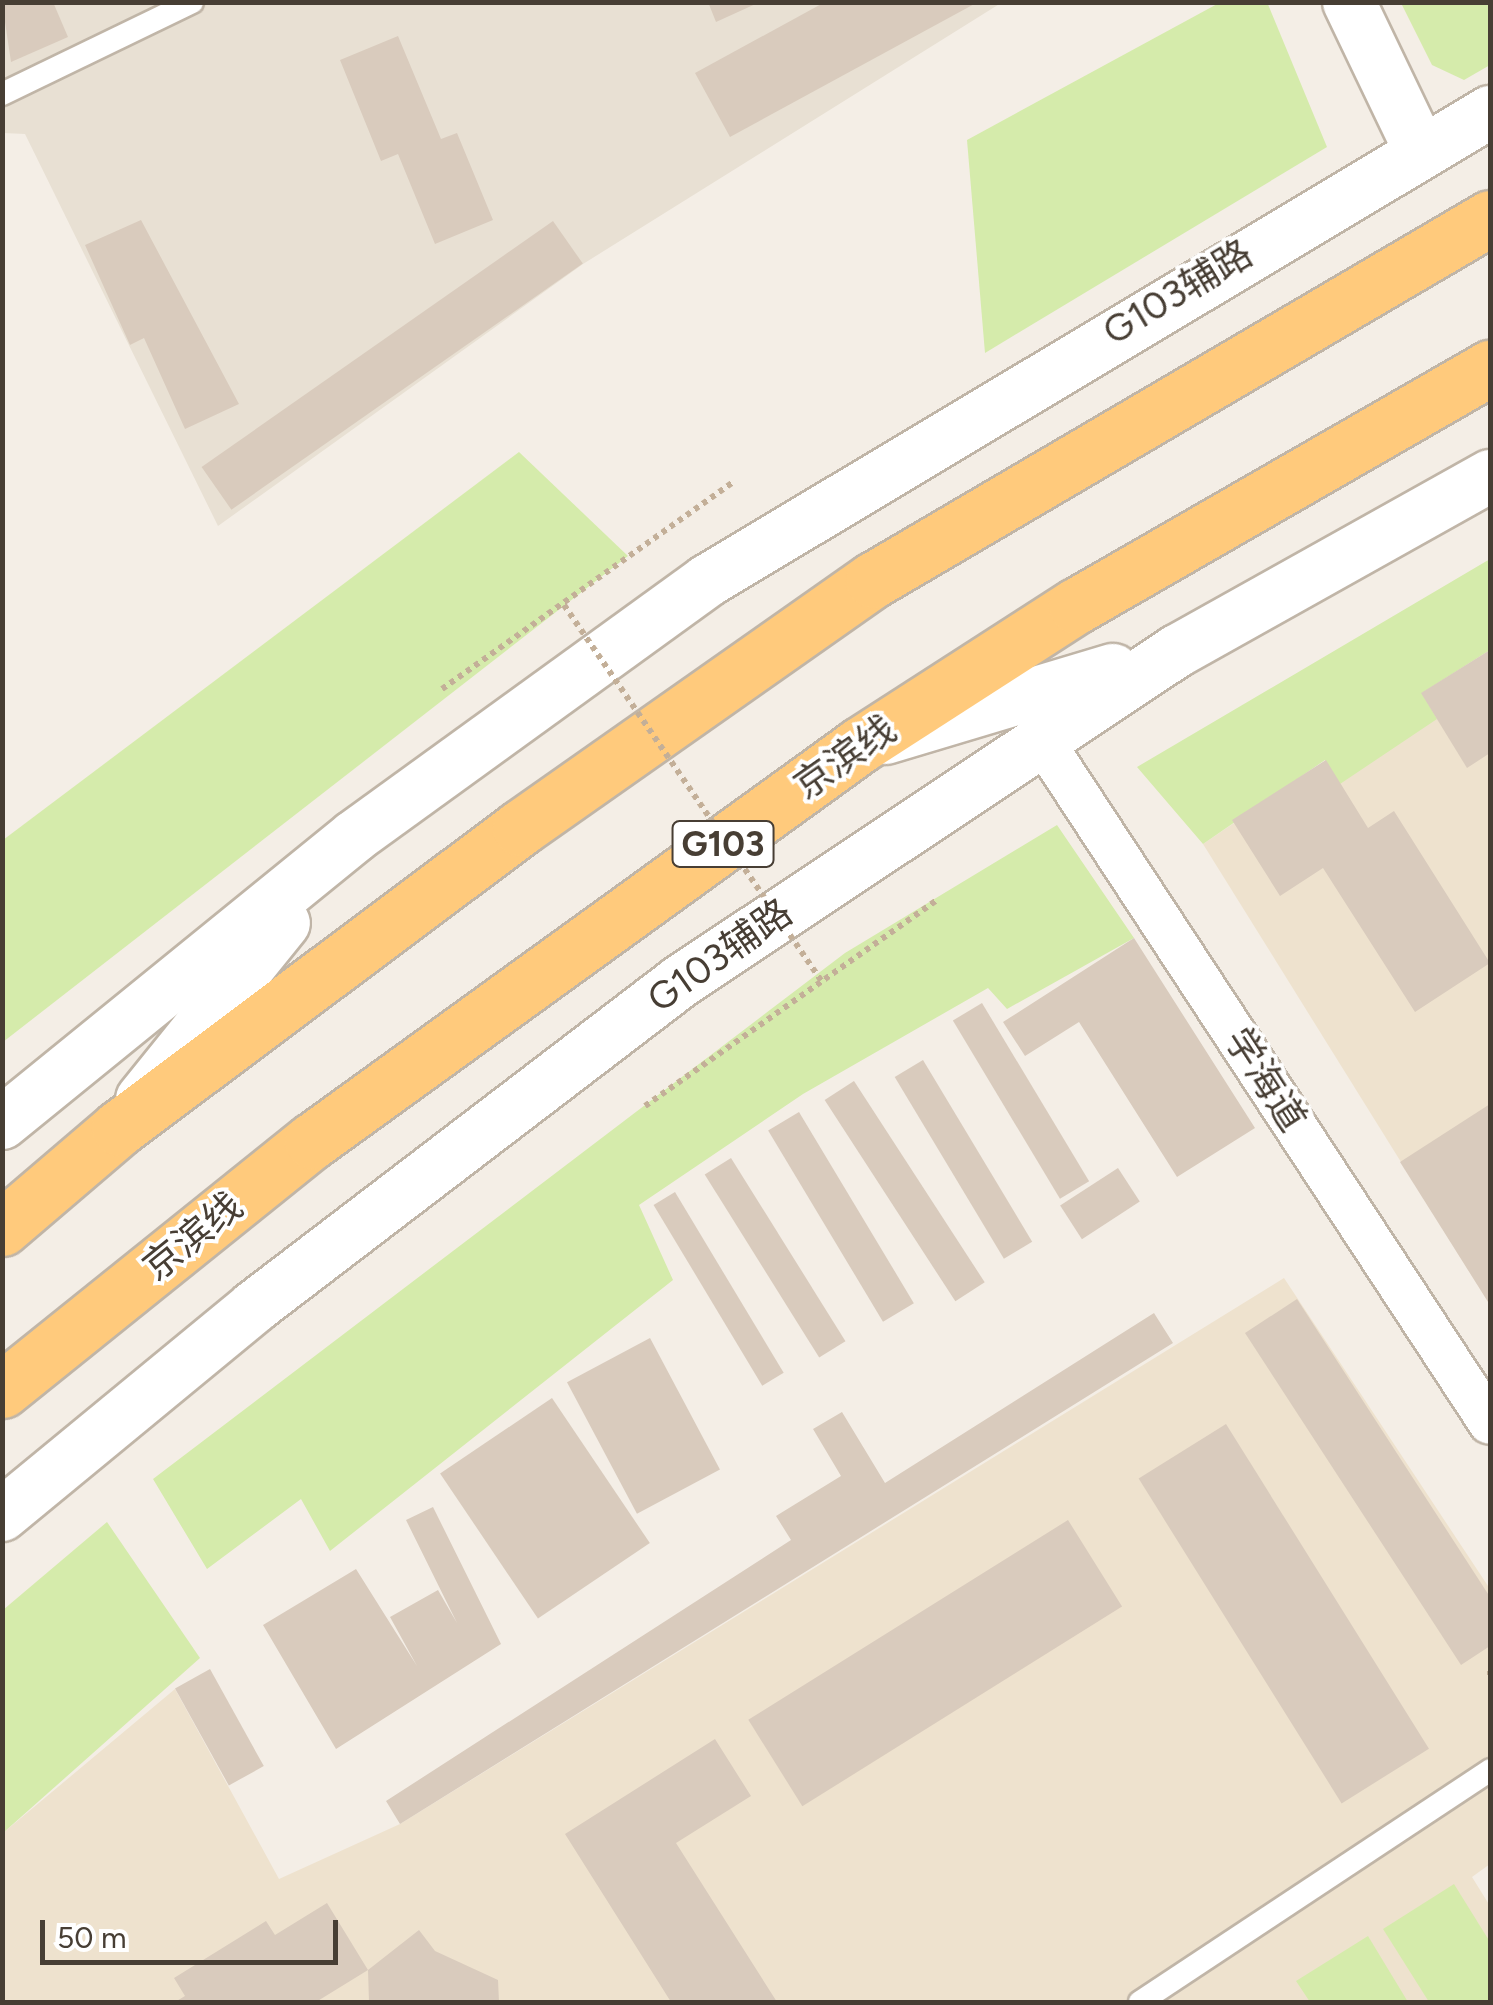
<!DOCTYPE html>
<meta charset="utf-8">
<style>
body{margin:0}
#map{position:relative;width:1493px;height:2005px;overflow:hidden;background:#f4eee6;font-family:Figtree,"Noto Sans SC",sans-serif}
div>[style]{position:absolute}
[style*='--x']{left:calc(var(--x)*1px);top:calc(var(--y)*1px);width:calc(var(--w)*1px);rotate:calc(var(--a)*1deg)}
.residential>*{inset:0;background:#e8e0d3}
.education>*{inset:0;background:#eee2ce}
.green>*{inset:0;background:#d5ebab}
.building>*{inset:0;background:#d9cbbd;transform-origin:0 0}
.path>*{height:6px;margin-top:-3px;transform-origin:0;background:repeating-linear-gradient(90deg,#c3af98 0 5px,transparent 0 10px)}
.roads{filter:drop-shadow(2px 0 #c0b5a7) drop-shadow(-2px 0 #c0b5a7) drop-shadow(0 2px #c0b5a7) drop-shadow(0 -2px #c0b5a7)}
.service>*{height:22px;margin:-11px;padding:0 11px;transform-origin:11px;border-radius:11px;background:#fff}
.minor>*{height:42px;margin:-21px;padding:0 21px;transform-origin:21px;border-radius:21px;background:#fff}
.tertiary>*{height:52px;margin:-26px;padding:0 26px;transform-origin:26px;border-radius:26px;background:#fff}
.trunk>*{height:55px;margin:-27.5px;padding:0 27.5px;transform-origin:27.5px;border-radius:27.5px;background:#ffca7c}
.path-bridge>*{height:6px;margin-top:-3px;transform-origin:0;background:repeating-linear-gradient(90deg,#c3af98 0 5px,transparent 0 10px)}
span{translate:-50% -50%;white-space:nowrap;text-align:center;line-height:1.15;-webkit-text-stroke:8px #fff;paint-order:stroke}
.shield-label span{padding:2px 8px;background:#fff;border:2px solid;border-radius:8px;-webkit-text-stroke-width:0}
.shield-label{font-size:35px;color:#473e34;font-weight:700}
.street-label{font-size:38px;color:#473e34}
.frame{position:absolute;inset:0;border:5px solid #473e34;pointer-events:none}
.scale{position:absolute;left:40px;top:1920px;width:298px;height:45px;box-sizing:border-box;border:5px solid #473e34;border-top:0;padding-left:12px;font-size:30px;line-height:35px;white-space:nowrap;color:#473e34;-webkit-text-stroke:8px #fff;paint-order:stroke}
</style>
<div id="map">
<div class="residential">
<i style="clip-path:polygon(3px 3px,1001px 3px,583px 264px,218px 526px,25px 134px,3px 133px)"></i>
</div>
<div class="education">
<i style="clip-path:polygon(1490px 650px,1490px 1305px,1203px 844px)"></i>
<i style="clip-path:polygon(1284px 1278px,1490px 1589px,1490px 1864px,1472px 1877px,1490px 1906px,1490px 2002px,3px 2002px,3px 1833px,175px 1689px,279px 1879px,400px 1824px)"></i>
</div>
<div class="green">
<i style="clip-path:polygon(1267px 2px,1327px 147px,985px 353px,967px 140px,1219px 3px)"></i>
<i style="clip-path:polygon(1401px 3px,1490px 3px,1490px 65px,1464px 80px,1432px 65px)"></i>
<i style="clip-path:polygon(519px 452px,628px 556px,3px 1042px,3px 840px)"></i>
<i style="clip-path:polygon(1490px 559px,1490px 650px,1422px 693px,1437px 719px,1340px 784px,1325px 760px,1203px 844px,1137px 767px)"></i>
<i style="clip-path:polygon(1057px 825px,1134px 938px,1007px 1009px,988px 988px,803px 1094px,639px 1205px,673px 1280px,330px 1551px,301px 1499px,207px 1569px,153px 1479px,845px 953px)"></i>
<i style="clip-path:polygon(107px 1522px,200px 1658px,3px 1833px,3px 1610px)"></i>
<i style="clip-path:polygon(1454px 1884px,1490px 1942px,1490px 2002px,1429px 2002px,1383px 1929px)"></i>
<i style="clip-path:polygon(1368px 1936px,1408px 2002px,1310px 2002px,1296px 1981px)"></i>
</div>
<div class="building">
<i style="clip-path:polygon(2px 2px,53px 2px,68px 37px,11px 62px)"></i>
<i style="clip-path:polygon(708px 2px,760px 2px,716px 22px)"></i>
<i style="clip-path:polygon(825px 2px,978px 2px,730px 137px,695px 73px)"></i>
<i style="clip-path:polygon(398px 36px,441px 139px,457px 133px,493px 220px,435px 244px,398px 154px,381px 161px,340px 60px)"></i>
<i style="clip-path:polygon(141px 220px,239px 404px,185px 429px,144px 338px,130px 345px,85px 245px)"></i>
<i style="left:553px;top:221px;width:52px;height:429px;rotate:55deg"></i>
<i style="clip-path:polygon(1490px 650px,1490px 753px,1467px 768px,1421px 693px)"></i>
<i style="clip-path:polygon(1326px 760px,1368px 828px,1394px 811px,1490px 963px,1415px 1012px,1323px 868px,1280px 896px,1232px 820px)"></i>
<i style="clip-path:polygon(1134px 938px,1255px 1128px,1177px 1177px,1079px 1022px,1025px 1056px,1003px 1022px)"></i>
<i style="left:982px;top:1003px;width:208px;height:34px;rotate:59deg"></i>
<i style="left:923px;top:1060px;width:212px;height:33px;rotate:59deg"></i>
<i style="left:854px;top:1081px;width:240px;height:35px;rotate:57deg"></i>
<i style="clip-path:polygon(1490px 1104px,1490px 1305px,1400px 1162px)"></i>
<i style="left:799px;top:1112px;width:223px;height:36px;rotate:59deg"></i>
<i style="left:731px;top:1158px;width:216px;height:31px;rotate:58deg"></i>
<i style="left:1118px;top:1168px;width:40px;height:69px;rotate:57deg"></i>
<i style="left:675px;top:1192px;width:211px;height:25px;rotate:59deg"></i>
<i style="clip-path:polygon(1297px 1299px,1490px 1597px,1490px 1646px,1461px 1665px,1245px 1333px)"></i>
<i style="clip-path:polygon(1154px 1313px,1173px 1343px,400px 1824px,386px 1801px,791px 1540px,776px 1516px,841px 1476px,813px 1429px,842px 1412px,885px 1483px)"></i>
<i style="left:650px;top:1338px;width:149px;height:94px;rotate:62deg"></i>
<i style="left:552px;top:1398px;width:175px;height:135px;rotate:56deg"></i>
<i style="left:1226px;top:1424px;width:383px;height:103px;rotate:58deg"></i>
<i style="clip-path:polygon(433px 1507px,501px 1644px,336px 1749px,263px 1625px,356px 1569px,417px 1666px,390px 1617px,438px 1590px,457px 1623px,406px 1520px)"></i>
<i style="left:1068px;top:1520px;width:102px;height:377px;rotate:58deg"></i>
<i style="left:210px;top:1669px;width:111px;height:40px;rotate:61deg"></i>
<i style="clip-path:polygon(715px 1739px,751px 1796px,676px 1843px,777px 2002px,671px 2002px,565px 1834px)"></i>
<i style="clip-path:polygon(327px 1903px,368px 1970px,316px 2002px,175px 2002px,185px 1996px,174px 1978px,266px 1921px,275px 1935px)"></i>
<i style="clip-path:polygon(419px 1930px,435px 1951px,498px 1980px,499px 2002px,369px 2002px,368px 1970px)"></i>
</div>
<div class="path">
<i style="--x:442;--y:689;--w:359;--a:-35.4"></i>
<i style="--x:645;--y:1106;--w:359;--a:-35.2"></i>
<i style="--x:1490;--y:1671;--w:4;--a:90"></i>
</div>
<div class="roads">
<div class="service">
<i style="--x:2;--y:94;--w:211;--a:-25.8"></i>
<i style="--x:1140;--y:2002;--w:420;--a:-33.5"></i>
</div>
<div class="minor">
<i style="--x:1040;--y:737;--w:820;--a:56.74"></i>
</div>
<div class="tertiary">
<i style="--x:1349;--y:2;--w:164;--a:64.4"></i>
<i style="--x:886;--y:738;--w:237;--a:-16.7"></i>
<i style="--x:142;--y:1099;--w:226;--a:-51.1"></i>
<i style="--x:2;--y:1123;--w:455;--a:-39.1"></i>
<i style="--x:355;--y:836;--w:435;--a:-35.9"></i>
<i style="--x:707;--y:581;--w:913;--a:-30.92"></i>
<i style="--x:2;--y:1515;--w:327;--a:-39.5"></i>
<i style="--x:254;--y:1307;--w:537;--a:-37.36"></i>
<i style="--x:681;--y:981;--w:596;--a:-33.64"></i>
<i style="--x:1177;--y:651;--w:359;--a:-29.2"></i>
</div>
<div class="trunk">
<i style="--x:2;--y:1228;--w:154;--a:-40.5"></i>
<i style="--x:119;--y:1128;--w:501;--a:-36.8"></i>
<i style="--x:520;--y:828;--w:431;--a:-35.1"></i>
<i style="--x:873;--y:580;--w:715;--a:-30.4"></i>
<i style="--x:2;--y:1390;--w:398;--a:-38.8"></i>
<i style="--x:312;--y:1141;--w:676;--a:-35.85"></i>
<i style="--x:860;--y:745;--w:257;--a:-32.8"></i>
<i style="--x:1076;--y:606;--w:478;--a:-29.9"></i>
</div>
</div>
<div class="path-bridge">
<i style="--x:564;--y:605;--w:455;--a:55.6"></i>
</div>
<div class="shield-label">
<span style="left:723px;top:844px">G103</span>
</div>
<div class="street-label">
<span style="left:1178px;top:293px;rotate:-31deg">G103辅路</span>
<span style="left:845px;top:758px;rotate:-35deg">京滨线</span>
<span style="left:720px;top:956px;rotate:-35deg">G103辅路</span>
<span style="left:1265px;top:1080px;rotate:57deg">学海道</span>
<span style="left:193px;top:1237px;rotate:-39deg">京滨线</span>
</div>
<div class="frame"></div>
<div class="scale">50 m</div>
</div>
